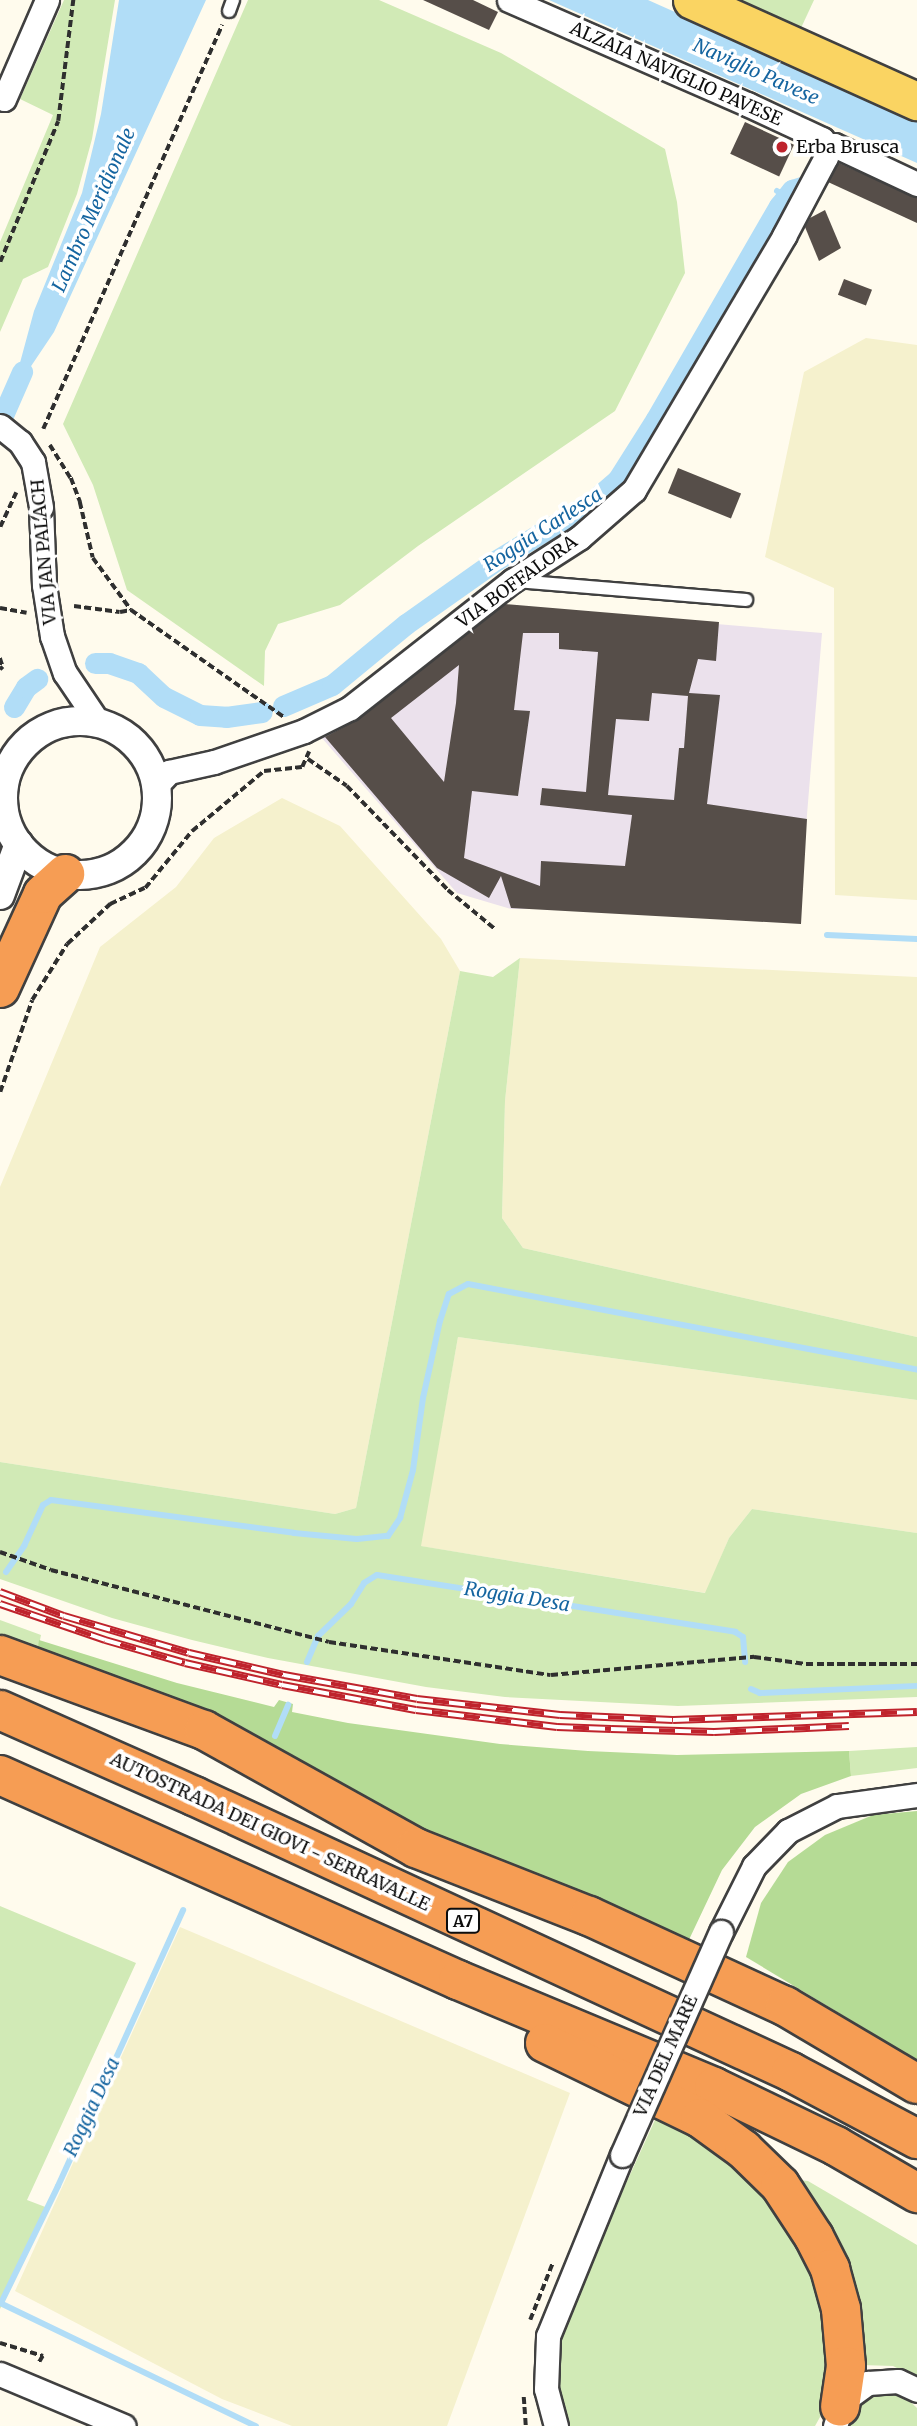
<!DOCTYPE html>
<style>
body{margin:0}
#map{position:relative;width:917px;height:2426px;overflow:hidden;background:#fffbed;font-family:Merriweather,serif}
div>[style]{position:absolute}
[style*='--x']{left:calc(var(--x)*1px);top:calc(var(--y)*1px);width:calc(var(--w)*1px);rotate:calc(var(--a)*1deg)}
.industrial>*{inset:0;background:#ebe1ec}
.farmland>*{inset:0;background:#f5f1cd}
.green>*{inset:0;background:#d1eab6}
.forest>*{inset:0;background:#b5db95}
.water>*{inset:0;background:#b1ddf7}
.stream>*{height:6px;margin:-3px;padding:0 3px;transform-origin:3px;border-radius:3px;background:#b1ddf7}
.canal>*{height:21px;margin:-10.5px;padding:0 10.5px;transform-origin:10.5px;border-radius:10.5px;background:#b1ddf7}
.building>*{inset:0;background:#564e49;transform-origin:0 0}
.path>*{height:3.5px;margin-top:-1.75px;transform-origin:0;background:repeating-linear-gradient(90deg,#2f2f2f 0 7px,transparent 0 10.5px)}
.roads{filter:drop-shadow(2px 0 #404040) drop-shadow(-2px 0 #404040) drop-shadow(0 2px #404040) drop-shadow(0 -2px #404040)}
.service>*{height:12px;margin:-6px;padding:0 6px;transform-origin:6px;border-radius:6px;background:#fff}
.minor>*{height:23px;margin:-11.5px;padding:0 11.5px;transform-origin:11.5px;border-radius:11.5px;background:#fff}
.tertiary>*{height:28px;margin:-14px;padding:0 14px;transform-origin:14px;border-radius:14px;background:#fff}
.tertiary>.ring{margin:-14px;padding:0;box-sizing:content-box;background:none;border:28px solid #fff;border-radius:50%}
.primary>*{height:37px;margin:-18.5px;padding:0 18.5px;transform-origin:18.5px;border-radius:18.5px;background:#fad462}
.motorway>*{height:38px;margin:-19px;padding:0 19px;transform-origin:19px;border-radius:19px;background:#f69d54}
.rail>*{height:8px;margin-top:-4px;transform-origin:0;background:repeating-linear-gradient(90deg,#fff 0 16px,#bf232c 0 32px);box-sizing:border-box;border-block:2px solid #bf232c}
.bridges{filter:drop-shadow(2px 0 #404040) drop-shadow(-2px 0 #404040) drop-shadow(0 2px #404040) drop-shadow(0 -2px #404040)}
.minor-bridge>*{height:23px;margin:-11.5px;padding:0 11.5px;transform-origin:11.5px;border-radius:11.5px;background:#fff}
.dots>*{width:19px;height:19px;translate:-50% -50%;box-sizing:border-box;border:4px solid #fff;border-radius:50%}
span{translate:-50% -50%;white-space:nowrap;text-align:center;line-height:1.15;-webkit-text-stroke:7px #fff;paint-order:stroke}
.shield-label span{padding:2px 5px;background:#fff;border:2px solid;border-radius:5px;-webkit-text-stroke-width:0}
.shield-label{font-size:16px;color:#0d0d0d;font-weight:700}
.street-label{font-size:18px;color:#0d0d0d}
.poi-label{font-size:18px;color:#0d0d0d}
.left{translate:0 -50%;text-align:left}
.water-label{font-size:19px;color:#1565a0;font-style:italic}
</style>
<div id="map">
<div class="industrial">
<i style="clip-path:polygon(489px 605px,822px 633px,803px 863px,538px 909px,511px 909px,457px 893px,321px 737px)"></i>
</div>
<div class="farmland">
<i style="clip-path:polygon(866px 338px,917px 345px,917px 900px,835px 895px,834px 588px,765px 557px,804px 372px)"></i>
<i style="clip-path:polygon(282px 798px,340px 826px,441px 939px,460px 971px,356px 1508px,335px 1514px,0 1462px,0 1187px,100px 947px,176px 887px,214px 838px)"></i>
<i style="clip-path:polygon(520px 958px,917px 977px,917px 1337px,523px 1248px,502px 1218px,505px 1101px)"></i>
<i style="clip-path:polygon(458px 1337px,917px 1400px,917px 1533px,752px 1509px,729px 1538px,706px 1593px,420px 1546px)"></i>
<i style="clip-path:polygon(180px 1927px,570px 2093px,447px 2426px,292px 2426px,222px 2399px,15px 2291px)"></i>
</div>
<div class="green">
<i style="clip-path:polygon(64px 0,115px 0,92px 139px,77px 194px,48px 267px,23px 279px,0 332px,0 242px,53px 115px,20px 99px)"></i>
<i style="clip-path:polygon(248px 0,379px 0,501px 53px,665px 149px,677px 202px,685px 273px,615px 411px,418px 546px,340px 605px,278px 624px,265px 651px,264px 686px,127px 590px,93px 485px,63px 424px)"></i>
<i style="clip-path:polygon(739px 0,814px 0,801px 28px)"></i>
<i style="clip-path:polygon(520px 958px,505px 1101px,502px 1218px,523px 1248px,917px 1337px,917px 1400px,458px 1337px,421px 1546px,705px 1593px,729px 1538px,752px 1509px,917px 1533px,917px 1697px,678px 1706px,505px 1697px,426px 1687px,268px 1658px,192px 1640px,112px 1618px,0 1579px,0 1462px,335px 1514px,356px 1508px,460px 971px,493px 977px)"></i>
<i style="clip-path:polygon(0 1620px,41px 1635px,37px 1654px,0 1640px)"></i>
<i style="clip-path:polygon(917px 1747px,917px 1768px,851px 1776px,849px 1751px)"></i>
<i style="clip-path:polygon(0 1906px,136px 1963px,27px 2200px,48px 2208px,0 2309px)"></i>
<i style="clip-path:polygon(660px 2109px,711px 2142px,795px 2225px,837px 2344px,824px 2410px,815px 2426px,570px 2426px,562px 2413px,557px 2377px,560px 2341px,597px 2247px)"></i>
<i style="clip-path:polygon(800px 2180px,808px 2181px,917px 2245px,917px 2378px,893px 2366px,861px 2365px)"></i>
<i style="clip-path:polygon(886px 2392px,904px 2396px,917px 2408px,917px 2426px,847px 2426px,851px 2413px,864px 2399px)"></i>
</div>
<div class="forest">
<i style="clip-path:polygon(39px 1640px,177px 1683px,274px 1707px,279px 1700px,293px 1704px,292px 1712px,348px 1723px,500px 1744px,588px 1751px,677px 1755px,849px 1751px,851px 1776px,801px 1794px,755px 1827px,722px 1870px,686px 1946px,37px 1654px)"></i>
<i style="clip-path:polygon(917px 1811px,917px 2060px,746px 1957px,761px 1903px,788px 1862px,825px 1835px,873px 1815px)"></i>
</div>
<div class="water">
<i style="clip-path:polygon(119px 0,206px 0,54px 332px,11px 396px,34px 311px,82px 193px,101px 114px)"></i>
<i style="clip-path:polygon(549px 0,648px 0,917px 120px,917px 163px)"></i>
</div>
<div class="stream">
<i style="--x:777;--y:191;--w:10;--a:29"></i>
<i style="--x:827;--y:935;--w:90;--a:2.5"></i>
<i style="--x:6;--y:1572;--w:32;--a:-55"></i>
<i style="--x:24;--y:1546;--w:45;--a:-65.1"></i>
<i style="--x:43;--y:1505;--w:9;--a:-32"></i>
<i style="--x:51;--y:1500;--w:245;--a:7.7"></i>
<i style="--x:294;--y:1533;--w:63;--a:5.4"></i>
<i style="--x:357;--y:1539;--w:31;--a:-6"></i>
<i style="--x:388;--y:1536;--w:22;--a:-56"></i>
<i style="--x:400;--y:1518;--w:50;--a:-74.8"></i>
<i style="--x:413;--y:1470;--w:73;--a:-82.1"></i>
<i style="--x:423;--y:1398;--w:79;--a:-77.6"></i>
<i style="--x:440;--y:1321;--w:28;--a:-72"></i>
<i style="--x:449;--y:1294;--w:21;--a:-28"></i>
<i style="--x:468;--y:1284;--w:457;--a:10.8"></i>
<i style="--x:307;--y:1662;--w:28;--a:-67"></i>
<i style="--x:318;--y:1636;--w:46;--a:-44.1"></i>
<i style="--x:351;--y:1604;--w:25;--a:-58"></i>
<i style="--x:364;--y:1583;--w:15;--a:-32"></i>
<i style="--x:377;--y:1575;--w:363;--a:9"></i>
<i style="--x:735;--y:1632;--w:9;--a:32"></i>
<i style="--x:743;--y:1637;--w:25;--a:85"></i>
<i style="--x:751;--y:1689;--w:10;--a:24"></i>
<i style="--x:760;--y:1693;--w:157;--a:-2.6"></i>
<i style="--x:275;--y:1736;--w:34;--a:-67"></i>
<i style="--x:0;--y:2303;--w:284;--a:25.7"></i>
<i style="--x:1;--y:2303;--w:130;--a:-64"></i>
<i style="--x:58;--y:2186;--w:303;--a:-65.6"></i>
</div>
<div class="canal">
<i style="--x:0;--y:422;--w:55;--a:-66.3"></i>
<i style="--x:95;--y:663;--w:14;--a:0"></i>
<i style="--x:109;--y:663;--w:31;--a:19"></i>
<i style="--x:138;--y:673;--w:35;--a:43"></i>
<i style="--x:164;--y:697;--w:40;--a:26.6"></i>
<i style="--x:200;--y:715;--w:26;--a:4"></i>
<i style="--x:226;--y:717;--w:36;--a:-8"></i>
<i style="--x:283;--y:706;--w:53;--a:-23.2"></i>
<i style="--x:332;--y:685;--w:96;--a:-39.5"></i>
<i style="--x:406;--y:624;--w:105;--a:-35.3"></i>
<i style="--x:492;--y:563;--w:117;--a:-31.4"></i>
<i style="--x:592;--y:502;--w:35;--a:-41"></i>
<i style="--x:618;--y:479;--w:71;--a:-57.7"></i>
<i style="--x:656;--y:419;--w:246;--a:-60"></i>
<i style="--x:779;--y:206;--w:21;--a:-51"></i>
<i style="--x:792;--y:190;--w:14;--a:-17"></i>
<i style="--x:14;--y:707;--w:23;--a:-59"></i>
<i style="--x:26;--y:687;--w:14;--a:-36"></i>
</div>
<div class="building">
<i style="clip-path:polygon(423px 0,473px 0,498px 12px,489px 30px)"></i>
<i style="left:745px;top:122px;width:54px;height:35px;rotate:25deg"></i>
<i style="clip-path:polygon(839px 163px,917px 198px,917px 223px,828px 182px)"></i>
<i style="clip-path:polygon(825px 210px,841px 248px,819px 261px,805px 227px,810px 218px)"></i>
<i style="left:844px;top:279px;width:30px;height:17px;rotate:21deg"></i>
<i style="left:678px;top:468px;width:68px;height:27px;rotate:22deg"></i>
<i style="clip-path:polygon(evenodd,505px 604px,719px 622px,716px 661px,698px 659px,689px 693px,720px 695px,707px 804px,807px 819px,801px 924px,511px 908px,501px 876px,489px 898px,437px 868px,325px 737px,359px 719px,505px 604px,523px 633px,559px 633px,559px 649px,598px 652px,586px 792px,542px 788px,540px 805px,632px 815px,625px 866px,541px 861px,540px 886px,464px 858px,472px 791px,518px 796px,530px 711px,514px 710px,523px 633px,505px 604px,459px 665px,456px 703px,444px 782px,391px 718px,459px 665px,505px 604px,652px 693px,688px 696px,684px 748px,679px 748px,674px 800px,608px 795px,616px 719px,649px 721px,652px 693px)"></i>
</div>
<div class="path">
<i style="--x:0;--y:262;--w:152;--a:-67.6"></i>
<i style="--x:58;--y:121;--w:122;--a:-82.9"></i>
<i style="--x:43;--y:429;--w:442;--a:-66.1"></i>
<i style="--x:50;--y:445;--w:39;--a:58"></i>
<i style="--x:71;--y:478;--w:26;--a:69"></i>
<i style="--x:80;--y:502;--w:57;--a:76.9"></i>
<i style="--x:93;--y:558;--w:64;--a:53.8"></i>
<i style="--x:131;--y:610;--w:187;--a:35"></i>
<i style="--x:0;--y:527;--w:38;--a:-65"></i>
<i style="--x:74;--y:606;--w:46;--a:7.4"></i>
<i style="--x:120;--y:612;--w:11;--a:-10"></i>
<i style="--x:0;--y:608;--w:27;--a:10"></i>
<i style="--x:0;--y:658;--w:9;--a:72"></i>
<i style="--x:3;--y:667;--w:4;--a:135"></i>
<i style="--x:308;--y:759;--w:47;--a:34.7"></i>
<i style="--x:347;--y:786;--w:145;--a:45.8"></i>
<i style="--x:448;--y:890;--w:60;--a:39.6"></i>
<i style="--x:0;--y:1092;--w:97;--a:-70.8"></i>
<i style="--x:32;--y:1000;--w:66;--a:-58"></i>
<i style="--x:67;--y:944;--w:59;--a:-42.9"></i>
<i style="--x:110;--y:904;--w:38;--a:-25"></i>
<i style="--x:145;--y:888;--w:74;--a:-50.5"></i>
<i style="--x:192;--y:831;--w:94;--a:-39.8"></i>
<i style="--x:264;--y:771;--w:38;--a:-6"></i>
<i style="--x:302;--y:767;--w:17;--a:-66"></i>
<i style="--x:0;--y:1552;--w:54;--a:19.4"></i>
<i style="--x:51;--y:1570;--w:287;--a:14.5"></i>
<i style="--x:329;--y:1642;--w:224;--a:8.5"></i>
<i style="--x:551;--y:1675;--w:204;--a:-5.1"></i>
<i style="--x:754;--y:1657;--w:52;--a:7.7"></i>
<i style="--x:806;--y:1664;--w:111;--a:0"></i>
<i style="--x:530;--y:2320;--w:62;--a:-68.4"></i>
<i style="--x:0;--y:2343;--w:45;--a:16.8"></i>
<i style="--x:43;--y:2356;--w:8;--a:120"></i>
<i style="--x:524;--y:2397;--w:29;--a:86"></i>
</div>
<div class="roads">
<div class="service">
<i style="--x:229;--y:11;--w:12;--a:-70"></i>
<i style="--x:516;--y:581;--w:231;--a:4.7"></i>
</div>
<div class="minor">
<i style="--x:509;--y:0;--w:260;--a:23.6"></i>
<i style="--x:747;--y:104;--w:83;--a:25"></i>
<i style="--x:822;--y:139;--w:7;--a:56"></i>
<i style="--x:826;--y:145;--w:8;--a:0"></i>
<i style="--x:834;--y:145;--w:92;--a:25.2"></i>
<i style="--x:0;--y:97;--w:4;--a:27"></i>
<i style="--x:4;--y:99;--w:108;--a:-66.5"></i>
<i style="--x:41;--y:507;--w:78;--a:87.8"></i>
<i style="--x:44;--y:585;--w:52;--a:81.1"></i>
<i style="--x:52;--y:636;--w:39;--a:71"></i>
<i style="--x:65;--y:673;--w:59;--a:56"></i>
<i style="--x:157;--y:785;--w:18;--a:-47"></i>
<i style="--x:169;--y:772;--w:46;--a:-12.5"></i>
<i style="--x:214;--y:762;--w:95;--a:-19"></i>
<i style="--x:304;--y:731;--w:51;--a:-26.6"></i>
<i style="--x:350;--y:708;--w:206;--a:-38.1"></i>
<i style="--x:512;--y:581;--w:80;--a:-32.7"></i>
<i style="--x:579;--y:538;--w:73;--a:-41.1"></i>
<i style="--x:634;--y:490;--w:295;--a:-59.4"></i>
<i style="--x:784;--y:236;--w:89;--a:-62"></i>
<i style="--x:826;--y:157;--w:12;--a:-90"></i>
<i style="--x:721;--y:1932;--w:74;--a:-63.4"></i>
<i style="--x:754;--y:1866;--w:49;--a:-45.8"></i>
<i style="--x:788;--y:1831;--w:55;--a:-27"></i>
<i style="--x:837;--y:1806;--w:81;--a:-7.8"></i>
<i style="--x:0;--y:2374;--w:134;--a:22.8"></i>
<i style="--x:556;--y:2426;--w:38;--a:-105"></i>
<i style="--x:546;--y:2389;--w:53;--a:-87.8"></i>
<i style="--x:548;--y:2336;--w:196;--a:-67.8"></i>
<i style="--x:835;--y:2426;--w:26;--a:-72"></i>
<i style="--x:843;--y:2401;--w:31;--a:-36"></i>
<i style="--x:868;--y:2383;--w:30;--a:-4"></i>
<i style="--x:898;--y:2381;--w:21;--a:25"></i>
</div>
<div class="tertiary">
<i class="ring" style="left:3px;top:721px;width:126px;height:126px"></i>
<i style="--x:0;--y:895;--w:54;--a:-69.6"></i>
</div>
<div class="primary">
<i style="--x:692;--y:0;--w:247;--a:24.2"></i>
</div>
<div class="motorway">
<i style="--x:0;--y:988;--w:103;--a:-65.4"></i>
<i style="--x:43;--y:894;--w:30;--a:-42"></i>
<i style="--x:0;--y:1655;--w:217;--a:20.2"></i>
<i style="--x:204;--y:1730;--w:243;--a:29.1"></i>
<i style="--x:416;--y:1848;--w:186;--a:21.5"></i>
<i style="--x:589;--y:1916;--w:216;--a:24.7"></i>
<i style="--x:785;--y:2006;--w:153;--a:30.6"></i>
<i style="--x:0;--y:1710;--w:212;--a:23.9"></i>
<i style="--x:194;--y:1796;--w:658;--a:24.81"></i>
<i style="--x:791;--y:2072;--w:143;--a:28"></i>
<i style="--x:0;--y:1775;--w:502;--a:24.11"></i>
<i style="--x:458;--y:1980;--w:277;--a:22.7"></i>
<i style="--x:714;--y:2087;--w:136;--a:25.8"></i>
<i style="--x:836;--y:2146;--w:94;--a:30.1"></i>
<i style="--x:545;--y:2043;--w:172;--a:25.8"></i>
<i style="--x:700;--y:2118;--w:54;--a:36"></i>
<i style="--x:744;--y:2150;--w:50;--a:44.2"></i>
<i style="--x:780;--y:2185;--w:62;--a:56.8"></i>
<i style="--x:814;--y:2237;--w:36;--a:63"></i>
<i style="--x:830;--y:2269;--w:41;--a:74.6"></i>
<i style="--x:841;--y:2309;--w:57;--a:85"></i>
<i style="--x:846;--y:2366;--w:41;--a:98.3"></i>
</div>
</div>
<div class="rail">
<i style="--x:0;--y:1592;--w:68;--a:20.6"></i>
<i style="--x:64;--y:1616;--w:130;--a:16.5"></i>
<i style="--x:189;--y:1653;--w:98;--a:13"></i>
<i style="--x:284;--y:1675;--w:135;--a:10.2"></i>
<i style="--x:417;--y:1699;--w:144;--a:6.4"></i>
<i style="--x:560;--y:1715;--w:113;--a:2.5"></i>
<i style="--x:673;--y:1720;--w:244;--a:-1.9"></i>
<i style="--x:0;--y:1604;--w:111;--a:18.9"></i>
<i style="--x:105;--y:1640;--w:83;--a:16"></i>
<i style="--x:185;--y:1663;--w:99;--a:12.8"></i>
<i style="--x:282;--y:1685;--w:136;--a:10.6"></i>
<i style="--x:416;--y:1710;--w:142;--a:6.9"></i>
<i style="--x:557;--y:1727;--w:54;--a:2.1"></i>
<i style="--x:611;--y:1729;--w:103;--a:1.7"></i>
<i style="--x:714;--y:1732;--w:135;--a:-2.5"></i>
</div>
<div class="bridges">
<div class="minor-bridge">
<i style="--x:0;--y:426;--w:26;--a:39"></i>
<i style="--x:20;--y:442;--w:24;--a:57"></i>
<i style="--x:33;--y:462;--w:46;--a:79.9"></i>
<i style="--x:622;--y:2155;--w:244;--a:-66.1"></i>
</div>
</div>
<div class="dots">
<i style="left:782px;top:147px;background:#bf232c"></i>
</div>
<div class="shield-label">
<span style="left:463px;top:1921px">A7</span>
</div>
<div class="street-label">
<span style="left:676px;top:74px;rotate:24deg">ALZAIA NAVIGLIO PAVESE</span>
<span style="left:44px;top:552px;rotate:-95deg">VIA JAN PALACH</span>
<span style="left:517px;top:582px;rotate:-36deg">VIA BOFFALORA</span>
<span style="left:270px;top:1832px;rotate:25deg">AUTOSTRADA DEI GIOVI - SERRAVALLE</span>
<span style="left:666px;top:2056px;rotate:-66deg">VIA DEL MARE</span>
</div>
<div class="poi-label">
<span class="left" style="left:796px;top:147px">Erba Brusca</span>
</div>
<div class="water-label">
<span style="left:756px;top:72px;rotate:24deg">Naviglio Pavese</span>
<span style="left:94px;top:210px;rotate:-66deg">Lambro Meridionale</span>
<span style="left:543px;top:530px;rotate:-33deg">Roggia Carlesca</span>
<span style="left:517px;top:1597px;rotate:9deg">Roggia Desa</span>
<span style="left:92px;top:2107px;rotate:-65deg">Roggia Desa</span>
</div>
</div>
